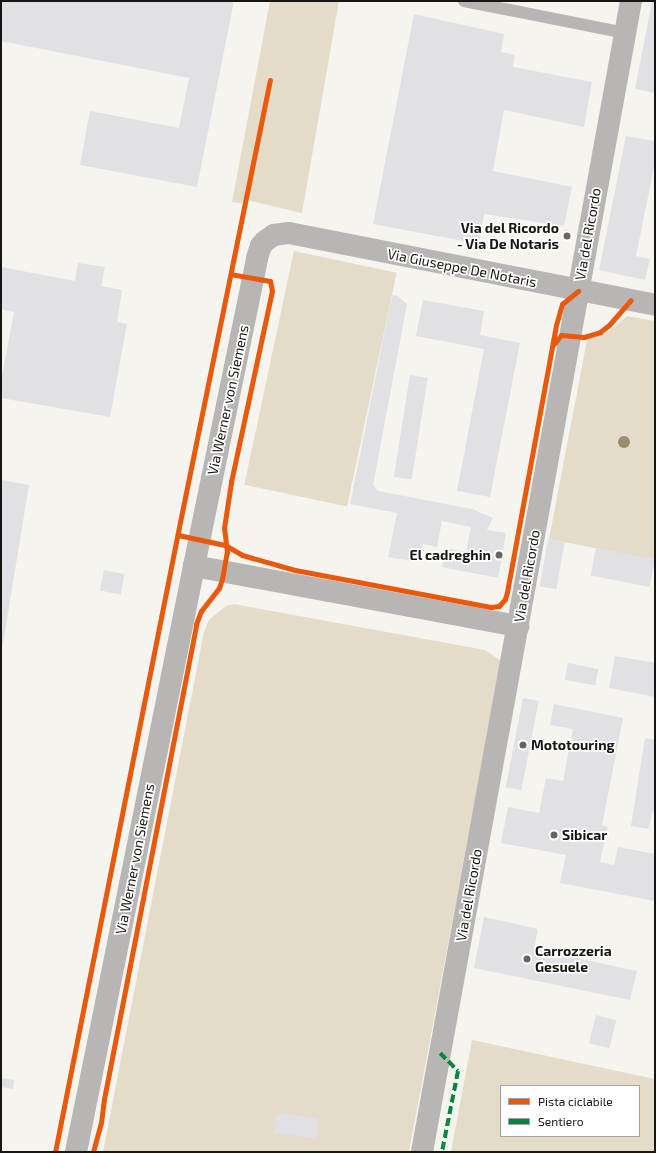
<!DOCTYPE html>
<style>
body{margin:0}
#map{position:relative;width:656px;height:1153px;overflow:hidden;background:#f6f4ee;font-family:"Exo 2",sans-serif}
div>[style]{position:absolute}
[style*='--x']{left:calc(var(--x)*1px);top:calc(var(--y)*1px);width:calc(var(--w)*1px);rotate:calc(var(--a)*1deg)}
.green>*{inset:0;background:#e4dbc9;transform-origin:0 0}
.building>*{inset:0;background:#e1e0e4;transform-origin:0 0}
.service>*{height:12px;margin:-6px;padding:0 6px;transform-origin:6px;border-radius:6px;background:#bab5b5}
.minor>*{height:22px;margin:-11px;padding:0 11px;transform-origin:11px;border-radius:11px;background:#bab5b5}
.quiet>*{height:4px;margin-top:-2px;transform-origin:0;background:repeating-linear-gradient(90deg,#00873e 0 8px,transparent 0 12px)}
.cycleway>*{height:5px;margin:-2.5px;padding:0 2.5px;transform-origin:2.5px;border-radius:2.5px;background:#e8590c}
.trees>*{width:12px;height:12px;margin:-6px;border-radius:50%;background:#9b8d6c}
.dots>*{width:11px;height:11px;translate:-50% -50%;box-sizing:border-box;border:2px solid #fff;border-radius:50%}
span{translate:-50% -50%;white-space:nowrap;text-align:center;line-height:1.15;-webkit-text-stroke:3.5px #fff;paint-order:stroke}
.poi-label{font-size:14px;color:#181612;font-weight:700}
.right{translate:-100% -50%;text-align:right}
.left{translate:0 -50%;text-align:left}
.street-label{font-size:14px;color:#181612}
.frame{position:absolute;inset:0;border:2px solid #181612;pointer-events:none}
.legend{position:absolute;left:500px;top:1085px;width:140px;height:52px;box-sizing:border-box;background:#fff;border:1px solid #a3a2a0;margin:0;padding:5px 7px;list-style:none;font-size:12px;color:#181612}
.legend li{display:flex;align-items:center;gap:8px;height:20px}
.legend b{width:20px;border:1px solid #a3a2a0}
</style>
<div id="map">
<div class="green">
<i style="clip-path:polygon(270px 1px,339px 1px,302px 213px,247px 200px,245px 204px,232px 202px)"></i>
<i style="left:294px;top:251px;width:105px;height:239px;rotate:12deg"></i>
<i style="clip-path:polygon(627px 316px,655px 321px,655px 560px,549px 539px,587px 340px,608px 332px)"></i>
<i style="clip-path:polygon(234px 604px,485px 650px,501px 661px,409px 1152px,103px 1152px,204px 632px,209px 620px,226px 606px)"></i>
<i style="clip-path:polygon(evenodd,472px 1040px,655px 1079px,655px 1152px,451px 1152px,472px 1040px,501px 1086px,639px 1086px,639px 1136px,501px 1136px,501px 1086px)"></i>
</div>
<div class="building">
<i style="clip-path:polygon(1px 1px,234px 1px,197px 187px,80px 165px,90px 111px,179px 128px,189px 78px,1px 41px)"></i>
<i style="clip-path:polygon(652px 1px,655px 1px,655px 93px,635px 89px)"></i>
<i style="clip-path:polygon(414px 14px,504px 34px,501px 52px,515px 55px,513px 67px,592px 82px,584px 127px,504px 110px,493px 171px,572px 187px,564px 226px,484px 214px,479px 244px,373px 224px)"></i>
<i style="clip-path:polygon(626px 136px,655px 141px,655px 162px,636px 256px,650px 259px,645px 280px,599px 270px)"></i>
<i style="left:565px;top:229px;width:4px;height:11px;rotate:14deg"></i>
<i style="clip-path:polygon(78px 263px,105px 267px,101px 286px,122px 290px,117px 322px,127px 324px,110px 417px,1px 398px,1px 382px,14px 312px,1px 309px,1px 267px,75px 281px)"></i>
<i style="clip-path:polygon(392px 295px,398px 296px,407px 304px,373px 485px,378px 491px,472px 509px,493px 518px,487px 530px,506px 533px,498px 578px,442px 567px,445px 548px,466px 552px,471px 527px,442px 521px,437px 547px,423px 544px,419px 562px,388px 557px,397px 513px,350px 504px)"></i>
<i style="clip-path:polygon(423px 300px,484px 311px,480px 335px,520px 343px,490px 497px,457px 491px,484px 349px,416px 336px)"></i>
<i style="left:410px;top:375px;width:18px;height:103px;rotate:9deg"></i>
<i style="clip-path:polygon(1px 480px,29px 485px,2px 649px,1px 649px)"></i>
<i style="left:548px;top:539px;width:17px;height:48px;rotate:10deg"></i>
<i style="left:596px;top:548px;width:60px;height:28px;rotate:11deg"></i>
<i style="left:104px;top:570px;width:21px;height:21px;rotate:11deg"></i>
<i style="clip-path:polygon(615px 656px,655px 663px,655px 697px,609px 688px)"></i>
<i style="left:568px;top:663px;width:31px;height:17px;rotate:11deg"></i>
<i style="left:523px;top:698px;width:16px;height:91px;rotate:11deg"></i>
<i style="clip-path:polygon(554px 704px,623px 718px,602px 825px,608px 827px,600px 862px,614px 865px,618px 847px,655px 854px,655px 901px,560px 883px,566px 855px,501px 843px,508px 807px,539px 813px,546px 778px,563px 781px,573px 729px,550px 725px)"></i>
<i style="clip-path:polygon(645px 738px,655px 740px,655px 813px,652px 812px,649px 829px,631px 826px)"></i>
<i style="clip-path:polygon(484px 917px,538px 929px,534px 949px,637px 971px,630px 1000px,474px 968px)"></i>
<i style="left:596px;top:1015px;width:21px;height:29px;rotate:14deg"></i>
<i style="clip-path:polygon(1px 1078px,14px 1080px,13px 1089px,1px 1087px)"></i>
<i style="left:277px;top:1113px;width:42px;height:20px;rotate:8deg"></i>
</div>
<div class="service">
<i style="--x:464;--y:1;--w:164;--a:11.2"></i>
</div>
<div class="minor">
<i style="--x:194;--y:566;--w:330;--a:10.5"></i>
<i style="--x:76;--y:1152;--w:598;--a:-78.61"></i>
<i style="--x:194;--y:566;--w:314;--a:-78.4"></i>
<i style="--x:257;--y:258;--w:13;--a:-72"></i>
<i style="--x:261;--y:246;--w:6;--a:-51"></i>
<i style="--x:265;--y:241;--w:11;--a:-34"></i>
<i style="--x:274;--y:235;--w:15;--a:-8"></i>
<i style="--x:289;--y:233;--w:373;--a:11.1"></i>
<i style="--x:422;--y:1152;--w:1170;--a:-79.71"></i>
</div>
<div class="quiet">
<i style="--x:440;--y:1053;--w:25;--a:45"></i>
<i style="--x:458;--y:1071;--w:83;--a:101.2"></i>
</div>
<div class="cycleway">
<i style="--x:554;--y:344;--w:11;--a:-52"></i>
<i style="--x:561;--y:335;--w:23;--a:5"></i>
<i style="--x:584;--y:337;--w:17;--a:-17"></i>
<i style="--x:600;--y:332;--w:11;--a:-38"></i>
<i style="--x:609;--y:325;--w:33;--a:-49"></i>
<i style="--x:178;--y:535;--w:48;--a:12"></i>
<i style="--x:225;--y:545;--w:20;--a:30"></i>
<i style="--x:242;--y:555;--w:55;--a:15.8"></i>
<i style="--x:295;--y:570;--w:199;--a:10.7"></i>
<i style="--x:491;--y:607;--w:8;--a:-7"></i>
<i style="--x:499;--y:606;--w:9;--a:-49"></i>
<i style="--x:505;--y:599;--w:7;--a:-74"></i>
<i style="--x:507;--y:592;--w:271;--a:-79.6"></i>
<i style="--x:556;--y:325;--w:22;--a:-74"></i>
<i style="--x:562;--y:304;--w:21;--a:-39"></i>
<i style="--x:55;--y:1152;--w:642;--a:-78.78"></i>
<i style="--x:180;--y:522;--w:451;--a:-78.5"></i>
<i style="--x:93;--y:1152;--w:30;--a:-75"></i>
<i style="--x:101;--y:1123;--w:24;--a:-83"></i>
<i style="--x:104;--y:1099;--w:484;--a:-79"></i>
<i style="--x:196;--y:624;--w:14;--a:-69"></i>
<i style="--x:201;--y:611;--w:29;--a:-52"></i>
<i style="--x:219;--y:588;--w:9;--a:-72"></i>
<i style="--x:222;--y:579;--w:27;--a:-80"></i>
<i style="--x:227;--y:552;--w:24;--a:-97"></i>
<i style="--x:224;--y:528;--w:47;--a:-81.3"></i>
<i style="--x:231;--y:482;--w:195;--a:-77.9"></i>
<i style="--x:272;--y:291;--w:10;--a:-101"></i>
<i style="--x:270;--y:281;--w:39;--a:-170"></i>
</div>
<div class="trees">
<i style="left:624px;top:442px"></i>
</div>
<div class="dots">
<i style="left:567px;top:236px;background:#66645f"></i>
<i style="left:499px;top:555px;background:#66645f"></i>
<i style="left:523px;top:745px;background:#66645f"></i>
<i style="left:554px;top:835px;background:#66645f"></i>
<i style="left:527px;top:959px;background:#66645f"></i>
</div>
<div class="poi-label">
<span class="right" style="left:559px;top:236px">Via del Ricordo<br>- Via De Notaris</span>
<span class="right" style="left:491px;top:555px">El cadreghin</span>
<span class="left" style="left:531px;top:745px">Mototouring</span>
<span class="left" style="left:562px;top:835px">Sibicar</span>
<span class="left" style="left:535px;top:959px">Carrozzeria<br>Gesuele</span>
</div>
<div class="street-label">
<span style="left:588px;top:234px;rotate:-80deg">Via del Ricordo</span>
<span style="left:462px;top:268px;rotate:11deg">Via Giuseppe De Notaris</span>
<span style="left:228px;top:400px;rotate:-78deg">Via Werner von Siemens</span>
<span style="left:527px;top:576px;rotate:-80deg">Via del Ricordo</span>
<span style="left:135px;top:859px;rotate:-79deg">Via Werner von Siemens</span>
<span style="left:469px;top:895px;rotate:-80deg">Via del Ricordo</span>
</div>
<div class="frame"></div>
<ul class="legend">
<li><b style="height:5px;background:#e8590c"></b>Pista ciclabile</li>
<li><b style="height:5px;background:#00873e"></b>Sentiero</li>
</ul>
</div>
